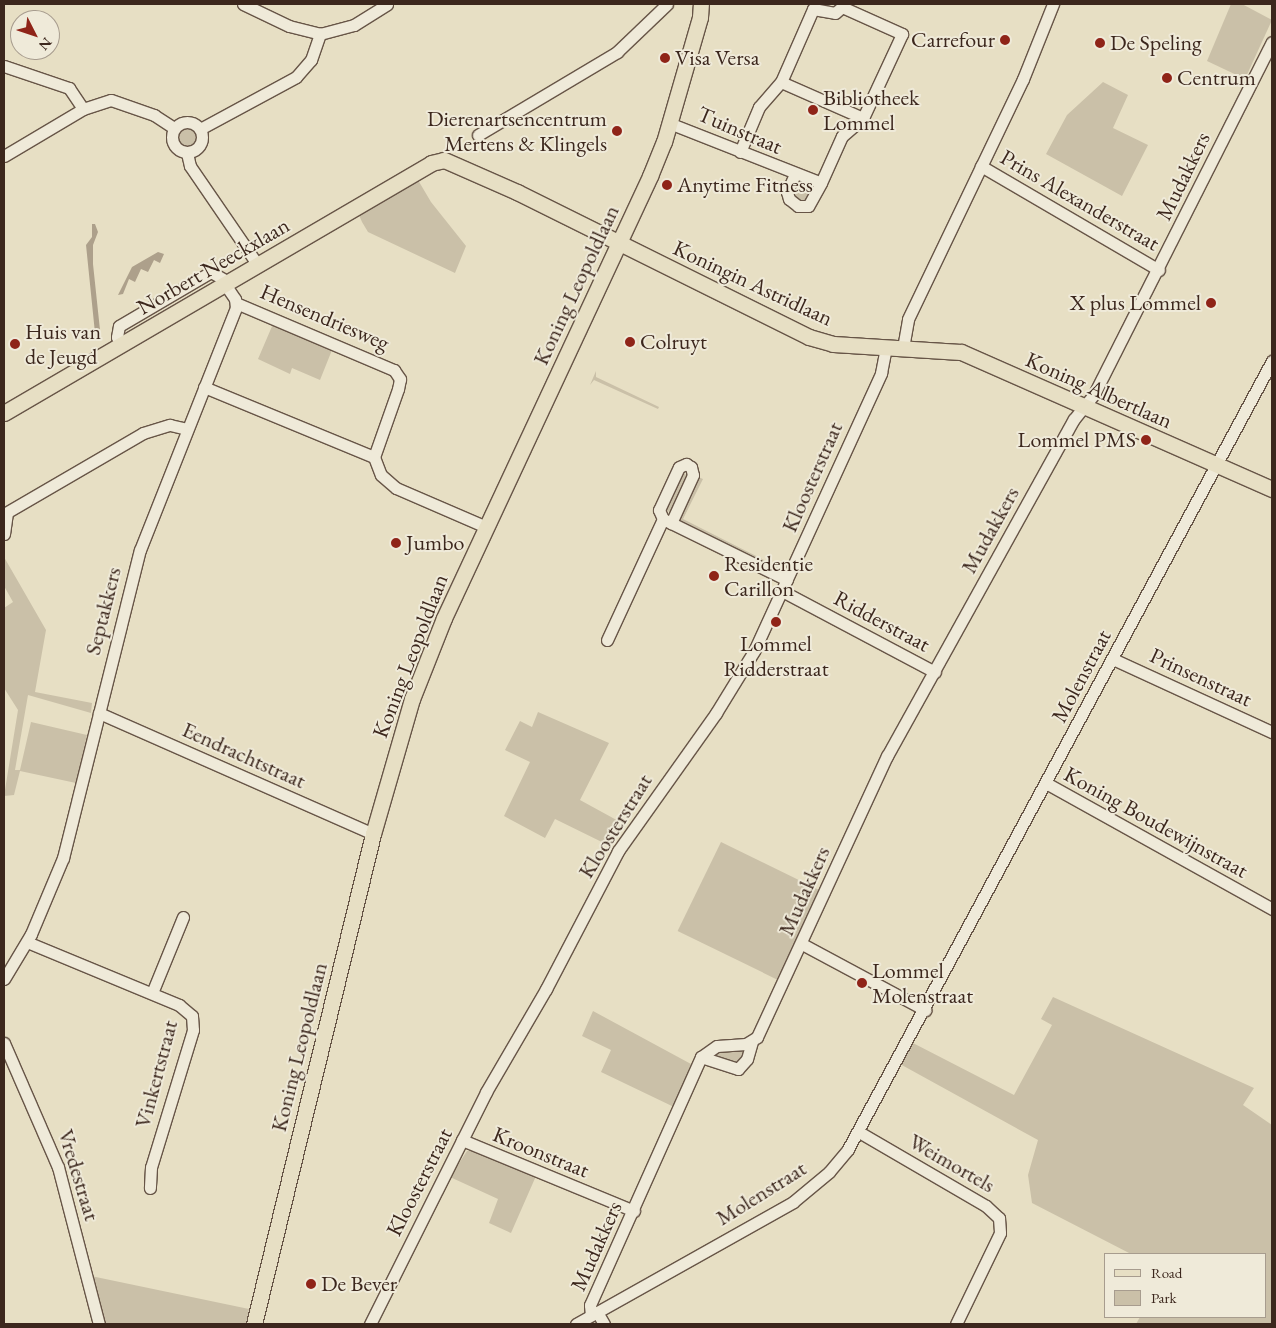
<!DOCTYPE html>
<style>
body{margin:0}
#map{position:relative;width:1276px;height:1328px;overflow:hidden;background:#e7dfc4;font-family:"EB Garamond",serif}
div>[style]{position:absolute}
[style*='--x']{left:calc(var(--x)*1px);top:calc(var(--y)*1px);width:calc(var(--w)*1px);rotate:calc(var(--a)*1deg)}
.green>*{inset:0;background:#cac0a8;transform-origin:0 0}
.round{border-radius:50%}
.water>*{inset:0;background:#ada08b}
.roads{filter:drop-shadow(1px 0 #675547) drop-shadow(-1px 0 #675547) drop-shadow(0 1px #675547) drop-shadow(0 -1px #675547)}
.minor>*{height:11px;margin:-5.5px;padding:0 5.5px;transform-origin:5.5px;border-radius:5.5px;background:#efead9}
.minor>.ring{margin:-5.5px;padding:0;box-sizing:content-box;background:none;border:11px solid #efead9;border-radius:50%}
.major>*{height:15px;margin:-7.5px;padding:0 7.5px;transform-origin:7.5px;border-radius:7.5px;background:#e7dfc4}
.dots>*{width:14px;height:14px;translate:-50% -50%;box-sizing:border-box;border:2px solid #efead9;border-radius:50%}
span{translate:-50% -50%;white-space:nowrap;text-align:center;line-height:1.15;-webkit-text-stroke:4px #efead9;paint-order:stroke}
.poi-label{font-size:22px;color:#3c271d}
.right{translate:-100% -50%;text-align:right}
.left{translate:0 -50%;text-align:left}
.street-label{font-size:22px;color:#3c271d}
.frame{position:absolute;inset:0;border:5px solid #3c271d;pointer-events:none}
.legend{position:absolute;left:1104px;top:1253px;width:162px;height:65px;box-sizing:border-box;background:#efead9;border:1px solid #a79c8e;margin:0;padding:6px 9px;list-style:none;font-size:15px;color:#3c271d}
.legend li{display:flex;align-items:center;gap:10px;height:25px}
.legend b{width:25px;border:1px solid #a79c8e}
.north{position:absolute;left:10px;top:10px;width:50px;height:50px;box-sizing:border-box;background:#efead9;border:1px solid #a79c8e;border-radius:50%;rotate:131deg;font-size:14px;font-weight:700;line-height:20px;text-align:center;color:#3c271d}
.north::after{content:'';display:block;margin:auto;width:18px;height:22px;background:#8f2418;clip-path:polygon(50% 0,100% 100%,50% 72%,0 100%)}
</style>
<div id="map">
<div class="green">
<i style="clip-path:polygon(1231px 4px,1242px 4px,1272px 20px,1245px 79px,1207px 61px)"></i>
<i style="clip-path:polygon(1103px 82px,1128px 95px,1113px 128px,1148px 145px,1122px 196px,1046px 154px,1067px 115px)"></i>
<i class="round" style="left:177px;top:127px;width:20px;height:20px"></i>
<i style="clip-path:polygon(418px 180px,431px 202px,466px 246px,455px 273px,368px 232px,362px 222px,359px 215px)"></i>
<i class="round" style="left:793px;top:183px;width:18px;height:18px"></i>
<i style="clip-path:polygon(273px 324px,332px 350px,320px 380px,292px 368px,290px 374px,258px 359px)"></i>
<i style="clip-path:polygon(596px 371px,596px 377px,659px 407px,658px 409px,594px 380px,590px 385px)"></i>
<i style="clip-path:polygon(683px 472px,688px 477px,670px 512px,665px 510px)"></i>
<i style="clip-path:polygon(698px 477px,703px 479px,683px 519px,784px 570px,677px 521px)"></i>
<i style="clip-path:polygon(4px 557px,46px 630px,35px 692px,92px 703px,91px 713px,28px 695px,15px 770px,20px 770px,31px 722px,87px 735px,76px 783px,20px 771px,14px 795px,4px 796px,18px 710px,4px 688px,4px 608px,13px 602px,4px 586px)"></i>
<i style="clip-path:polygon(538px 712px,609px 743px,580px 800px,622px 823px,610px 846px,555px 819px,545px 838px,504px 816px,530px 762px,505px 750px,520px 721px,532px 727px)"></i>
<i style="left:721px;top:842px;width:111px;height:99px;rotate:26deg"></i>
<i style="clip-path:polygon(1053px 997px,1254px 1088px,1243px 1105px,1272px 1125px,1272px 1324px,1136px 1324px,1140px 1317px,1265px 1317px,1265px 1254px,1131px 1254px,1032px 1203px,1028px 1175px,1038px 1140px,900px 1064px,911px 1042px,1014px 1095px,1052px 1025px,1041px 1019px)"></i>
<i style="clip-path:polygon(593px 1011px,691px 1064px,674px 1107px,601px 1072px,611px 1050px,582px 1036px)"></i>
<i style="clip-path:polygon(745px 1048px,748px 1050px,737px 1064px,711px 1057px,714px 1051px)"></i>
<i style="clip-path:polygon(467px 1151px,474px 1151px,536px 1176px,511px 1233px,489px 1223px,498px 1199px,450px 1177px)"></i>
<i style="clip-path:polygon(91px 1276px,249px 1309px,246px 1324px,104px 1324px)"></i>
</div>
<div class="water">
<i style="clip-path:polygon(92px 224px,95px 224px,98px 232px,93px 245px,93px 264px,100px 330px,95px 333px,86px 245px,92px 237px)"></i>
<i style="clip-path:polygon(158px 252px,164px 254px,160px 263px,154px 260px,148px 272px,141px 269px,135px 282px,129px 279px,123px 294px,118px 295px,132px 267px)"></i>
</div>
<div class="roads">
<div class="minor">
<i style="--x:243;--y:4;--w:51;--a:25.6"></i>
<i style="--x:289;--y:26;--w:32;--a:14"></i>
<i style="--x:320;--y:34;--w:35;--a:-15"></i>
<i style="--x:354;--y:25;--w:39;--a:-32"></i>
<i style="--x:4;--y:66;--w:69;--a:18.7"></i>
<i style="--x:69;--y:88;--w:25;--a:56"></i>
<i style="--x:781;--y:82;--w:90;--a:23.7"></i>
<i class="ring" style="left:172px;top:122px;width:19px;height:19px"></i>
<i style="--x:669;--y:123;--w:163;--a:21.5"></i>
<i style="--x:821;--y:183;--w:26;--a:119"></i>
<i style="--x:808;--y:206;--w:10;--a:180"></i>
<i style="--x:798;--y:206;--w:11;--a:-142"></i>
<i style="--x:789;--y:199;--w:7;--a:-106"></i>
<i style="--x:787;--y:192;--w:20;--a:-66"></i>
<i style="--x:200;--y:129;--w:109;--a:-28.4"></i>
<i style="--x:296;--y:77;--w:23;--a:-49"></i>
<i style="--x:311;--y:60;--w:28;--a:-71"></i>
<i style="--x:478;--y:135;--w:162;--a:-30.8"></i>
<i style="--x:617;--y:52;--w:69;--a:-43.8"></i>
<i style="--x:740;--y:152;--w:49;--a:-67.1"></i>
<i style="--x:759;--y:107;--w:33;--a:-49"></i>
<i style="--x:781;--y:82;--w:80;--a:-66.3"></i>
<i style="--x:813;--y:9;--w:22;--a:10"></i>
<i style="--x:835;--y:13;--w:9;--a:-41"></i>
<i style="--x:842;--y:7;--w:66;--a:24.2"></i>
<i style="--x:902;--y:34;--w:93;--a:114.9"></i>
<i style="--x:863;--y:118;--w:28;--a:139"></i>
<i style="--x:842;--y:136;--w:51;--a:114.1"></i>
<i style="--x:187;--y:153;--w:13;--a:77"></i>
<i style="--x:190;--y:166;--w:119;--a:55.6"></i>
<i style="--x:4;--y:156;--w:92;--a:-30.7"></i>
<i style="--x:83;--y:109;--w:29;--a:-18"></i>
<i style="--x:111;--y:100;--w:46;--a:19.2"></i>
<i style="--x:154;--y:115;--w:24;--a:33"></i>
<i style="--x:981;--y:166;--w:206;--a:30.3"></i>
<i style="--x:236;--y:303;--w:172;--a:23"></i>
<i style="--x:394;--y:370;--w:11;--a:56"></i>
<i style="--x:400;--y:379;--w:10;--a:101"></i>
<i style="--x:398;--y:389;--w:72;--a:109.4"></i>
<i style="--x:374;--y:457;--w:19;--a:69"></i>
<i style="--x:381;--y:475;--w:20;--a:41"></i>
<i style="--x:396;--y:488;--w:98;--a:23.4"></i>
<i style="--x:121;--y:344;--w:8;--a:-120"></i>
<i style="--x:117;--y:337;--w:11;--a:-80"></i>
<i style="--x:119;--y:326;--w:107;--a:-30.4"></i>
<i style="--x:211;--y:272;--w:20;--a:30"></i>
<i style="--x:903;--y:348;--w:29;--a:-80"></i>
<i style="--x:908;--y:319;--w:266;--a:-64.4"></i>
<i style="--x:1023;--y:79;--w:81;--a:-68.2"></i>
<i style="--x:204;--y:387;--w:184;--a:22.4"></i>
<i style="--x:4;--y:514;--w:161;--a:-30.2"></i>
<i style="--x:143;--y:433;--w:28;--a:-17"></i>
<i style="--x:170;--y:425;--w:17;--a:13"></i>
<i style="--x:663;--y:519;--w:10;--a:-114"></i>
<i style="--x:659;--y:510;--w:47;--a:-65.1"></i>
<i style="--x:679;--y:467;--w:8;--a:-23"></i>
<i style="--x:686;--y:464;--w:6;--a:31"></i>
<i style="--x:691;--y:467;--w:8;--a:76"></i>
<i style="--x:693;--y:475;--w:53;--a:114.6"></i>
<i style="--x:4;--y:534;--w:21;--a:-82"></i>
<i style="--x:782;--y:591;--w:173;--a:27.9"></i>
<i style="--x:607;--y:640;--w:133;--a:-65.2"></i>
<i style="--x:663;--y:519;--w:138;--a:26.2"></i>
<i style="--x:1113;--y:659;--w:175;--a:24.7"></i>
<i style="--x:99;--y:713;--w:300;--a:23.8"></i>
<i style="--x:1046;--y:783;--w:259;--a:29.1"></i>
<i style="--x:27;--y:942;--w:165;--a:22.5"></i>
<i style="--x:179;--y:1005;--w:17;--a:40"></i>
<i style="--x:192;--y:1016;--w:14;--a:86"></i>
<i style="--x:193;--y:1030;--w:143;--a:107"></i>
<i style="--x:151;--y:1167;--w:21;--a:93"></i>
<i style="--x:802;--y:944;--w:140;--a:28.2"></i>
<i style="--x:4;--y:979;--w:52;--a:-59"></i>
<i style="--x:31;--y:934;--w:82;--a:-67.2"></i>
<i style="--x:63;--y:858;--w:317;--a:-76"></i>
<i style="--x:140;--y:550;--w:260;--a:-68.4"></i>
<i style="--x:236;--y:308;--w:9;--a:-96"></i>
<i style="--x:235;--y:299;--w:18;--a:-124"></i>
<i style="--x:152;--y:993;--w:82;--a:-67.8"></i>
<i style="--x:4;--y:1043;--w:135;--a:66.5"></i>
<i style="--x:58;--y:1167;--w:162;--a:75.4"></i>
<i style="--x:701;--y:1057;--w:39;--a:18"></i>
<i style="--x:738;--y:1069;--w:13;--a:-48"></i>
<i style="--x:747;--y:1059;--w:18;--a:-74"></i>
<i style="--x:859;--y:1132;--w:147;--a:30.2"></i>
<i style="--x:986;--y:1206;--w:18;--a:43"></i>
<i style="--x:999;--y:1218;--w:15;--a:86"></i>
<i style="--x:1000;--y:1233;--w:101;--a:115.8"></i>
<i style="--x:462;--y:1140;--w:186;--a:22.4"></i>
<i style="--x:597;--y:1312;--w:14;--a:60"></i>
<i style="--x:591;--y:1315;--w:10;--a:-96"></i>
<i style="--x:590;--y:1305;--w:272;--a:-65.9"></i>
<i style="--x:701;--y:1057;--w:19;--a:-35"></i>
<i style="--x:717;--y:1046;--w:29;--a:-4"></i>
<i style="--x:746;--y:1044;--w:13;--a:-32"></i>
<i style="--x:757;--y:1037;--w:310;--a:-65.2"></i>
<i style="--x:887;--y:756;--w:385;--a:-61"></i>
<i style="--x:1074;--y:419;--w:32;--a:-51"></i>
<i style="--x:1094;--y:394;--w:394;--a:-63.2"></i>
<i style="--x:370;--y:1324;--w:259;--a:-63.4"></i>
<i style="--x:486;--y:1092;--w:119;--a:-59.8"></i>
<i style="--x:546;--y:989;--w:156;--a:-62.4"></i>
<i style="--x:618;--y:851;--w:169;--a:-54.6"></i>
<i style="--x:716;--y:713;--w:73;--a:-58.5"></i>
<i style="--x:754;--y:651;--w:306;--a:-65.4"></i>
<i style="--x:881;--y:373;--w:26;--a:-79"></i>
<i style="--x:576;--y:1324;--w:249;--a:-29.3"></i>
<i style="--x:793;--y:1202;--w:47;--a:-39.8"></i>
<i style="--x:829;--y:1172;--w:30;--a:-50"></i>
<i style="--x:848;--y:1149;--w:895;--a:-61.72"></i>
</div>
<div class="major">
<i style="--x:4;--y:413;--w:495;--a:-30.3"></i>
<i style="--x:431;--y:163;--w:13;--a:-13"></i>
<i style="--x:444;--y:160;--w:80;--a:23.7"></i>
<i style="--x:517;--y:192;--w:326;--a:26.4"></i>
<i style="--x:809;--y:337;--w:25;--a:16"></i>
<i style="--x:833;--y:344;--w:128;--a:3.6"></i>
<i style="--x:961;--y:352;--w:340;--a:23.8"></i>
<i style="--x:254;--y:1324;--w:504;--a:-76.35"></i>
<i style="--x:373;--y:834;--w:141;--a:-73.9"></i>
<i style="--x:412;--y:699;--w:87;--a:-68.4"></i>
<i style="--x:444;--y:618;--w:488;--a:-65"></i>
<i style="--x:650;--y:176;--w:37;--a:-68"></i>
<i style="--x:664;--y:142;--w:130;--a:-73.9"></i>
<i style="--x:700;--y:17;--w:13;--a:-86"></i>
</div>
</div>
<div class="dots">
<i style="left:1005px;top:40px;background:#8f2418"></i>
<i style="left:1100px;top:43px;background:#8f2418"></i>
<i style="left:665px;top:58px;background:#8f2418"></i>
<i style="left:1167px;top:78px;background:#8f2418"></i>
<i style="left:813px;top:110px;background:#8f2418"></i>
<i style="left:617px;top:131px;background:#8f2418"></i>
<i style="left:667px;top:185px;background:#8f2418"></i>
<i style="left:1211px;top:303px;background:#8f2418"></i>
<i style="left:630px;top:342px;background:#8f2418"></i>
<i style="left:15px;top:344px;background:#8f2418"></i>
<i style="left:1146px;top:440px;background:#8f2418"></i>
<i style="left:396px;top:543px;background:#8f2418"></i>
<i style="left:714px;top:576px;background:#8f2418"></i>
<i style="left:776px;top:622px;background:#8f2418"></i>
<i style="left:862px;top:983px;background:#8f2418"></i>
<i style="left:311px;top:1284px;background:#8f2418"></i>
</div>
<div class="poi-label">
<span class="right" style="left:995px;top:40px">Carrefour</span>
<span class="left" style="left:1110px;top:43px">De Speling</span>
<span class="left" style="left:675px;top:58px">Visa Versa</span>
<span class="left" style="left:1177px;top:78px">Centrum</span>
<span class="left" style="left:823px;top:110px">Bibliotheek<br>Lommel</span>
<span class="right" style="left:607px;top:131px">Dierenartsencentrum<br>Mertens &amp; Klingels</span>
<span class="left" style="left:677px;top:185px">Anytime Fitness</span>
<span class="right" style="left:1201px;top:303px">X plus Lommel</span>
<span class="left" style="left:25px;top:344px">Huis van<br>de Jeugd</span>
<span class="left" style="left:640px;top:342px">Colruyt</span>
<span class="right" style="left:1136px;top:440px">Lommel PMS</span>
<span class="left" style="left:406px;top:543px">Jumbo</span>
<span class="left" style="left:724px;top:576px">Residentie<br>Carillon</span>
<span style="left:776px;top:656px">Lommel<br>Ridderstraat</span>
<span class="left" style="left:872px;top:983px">Lommel<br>Molenstraat</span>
<span class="left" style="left:321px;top:1284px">De Bever</span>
</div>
<div class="street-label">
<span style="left:740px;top:130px;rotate:23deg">Tuinstraat</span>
<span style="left:1183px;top:176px;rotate:-64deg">Mudakkers</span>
<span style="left:1080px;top:200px;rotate:30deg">Prins Alexanderstraat</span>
<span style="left:213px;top:266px;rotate:-30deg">Norbert Neeckxlaan</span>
<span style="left:753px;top:283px;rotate:25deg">Koningin Astridlaan</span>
<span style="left:576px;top:285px;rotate:-65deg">Koning Leopoldlaan</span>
<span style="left:325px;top:317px;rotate:23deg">Hensendriesweg</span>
<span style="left:1099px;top:390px;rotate:24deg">Koning Albertlaan</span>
<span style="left:812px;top:477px;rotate:-66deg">Kloosterstraat</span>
<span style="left:990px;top:530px;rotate:-61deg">Mudakkers</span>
<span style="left:103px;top:611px;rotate:-76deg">Septakkers</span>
<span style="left:882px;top:621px;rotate:28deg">Ridderstraat</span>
<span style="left:410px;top:656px;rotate:-69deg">Koning Leopoldlaan</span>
<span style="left:1081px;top:676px;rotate:-62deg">Molenstraat</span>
<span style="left:1201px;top:677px;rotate:25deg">Prinsenstraat</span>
<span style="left:244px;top:755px;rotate:24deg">Eendrachtstraat</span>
<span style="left:1156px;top:822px;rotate:29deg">Koning Boudewijnstraat</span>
<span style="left:615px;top:826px;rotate:-58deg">Kloosterstraat</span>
<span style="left:804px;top:891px;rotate:-66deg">Mudakkers</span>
<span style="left:299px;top:1047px;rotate:-76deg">Koning Leopoldlaan</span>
<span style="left:156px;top:1074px;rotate:-75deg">Vinkertstraat</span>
<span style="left:541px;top:1152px;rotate:22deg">Kroonstraat</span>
<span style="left:952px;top:1163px;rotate:30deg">Weimortels</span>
<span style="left:79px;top:1175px;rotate:73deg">Vredestraat</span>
<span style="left:419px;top:1182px;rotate:-63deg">Kloosterstraat</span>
<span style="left:761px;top:1193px;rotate:-32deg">Molenstraat</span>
<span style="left:596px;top:1246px;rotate:-66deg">Mudakkers</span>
</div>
<div class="frame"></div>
<ul class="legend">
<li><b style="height:6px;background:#e7dfc4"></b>Road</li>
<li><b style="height:14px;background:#cac0a8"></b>Park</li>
</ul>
<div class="north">N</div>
</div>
